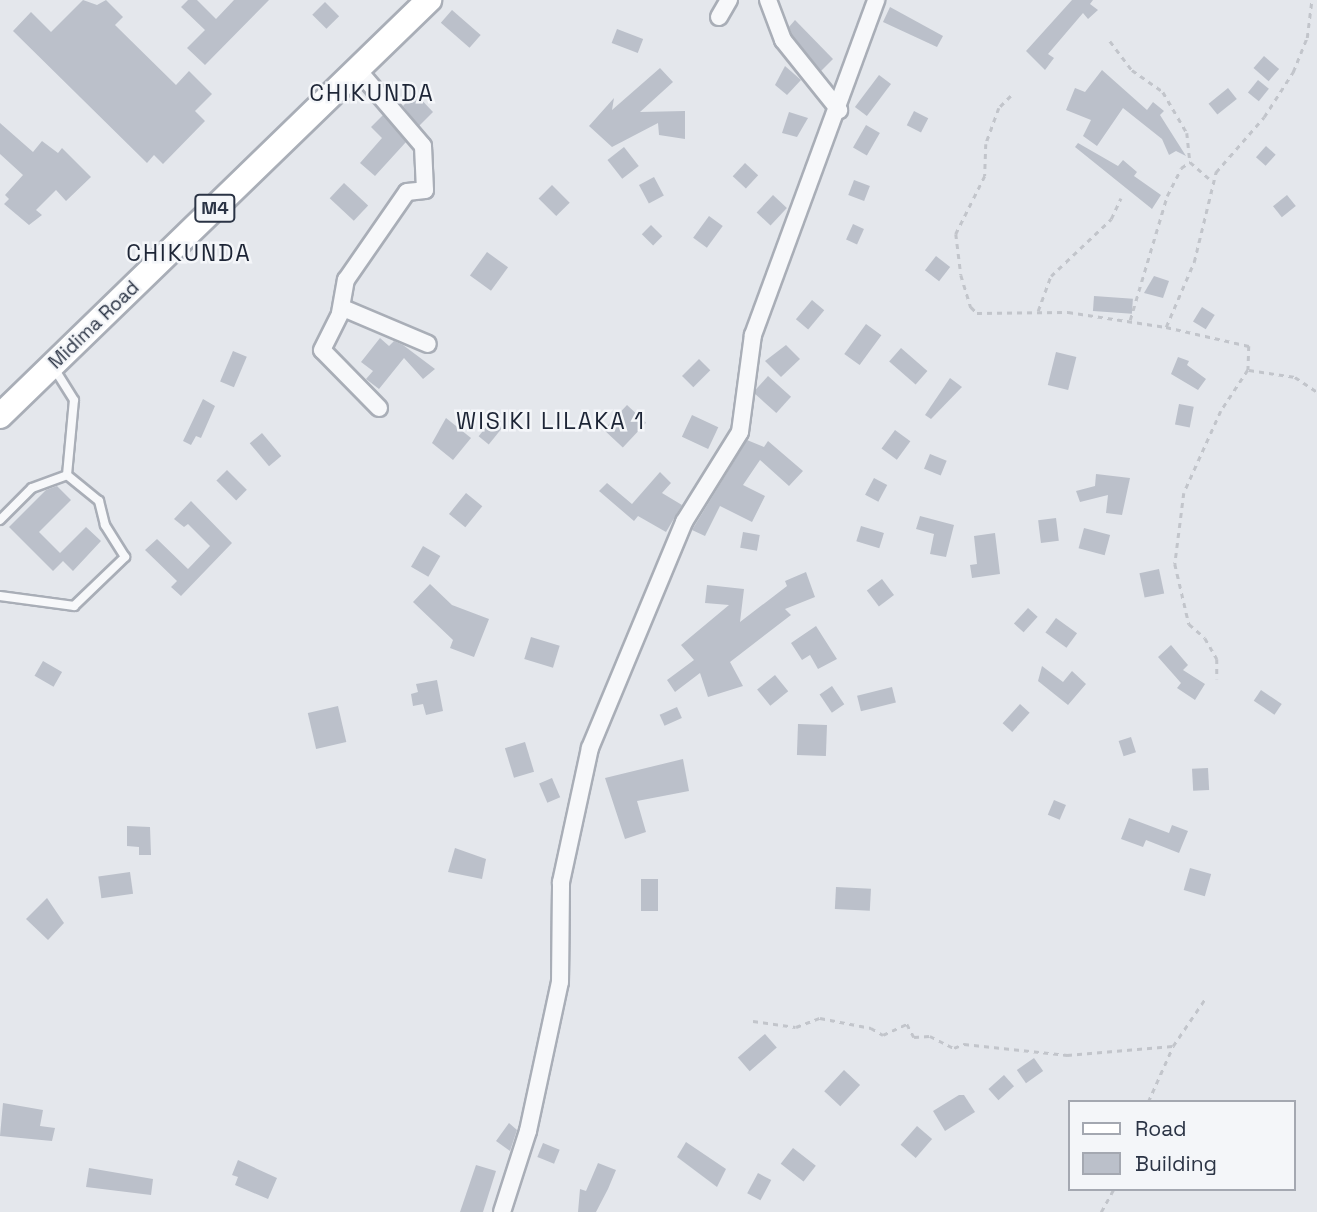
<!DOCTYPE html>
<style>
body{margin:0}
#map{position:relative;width:1317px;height:1212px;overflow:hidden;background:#e4e7ec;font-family:"Space Grotesk",sans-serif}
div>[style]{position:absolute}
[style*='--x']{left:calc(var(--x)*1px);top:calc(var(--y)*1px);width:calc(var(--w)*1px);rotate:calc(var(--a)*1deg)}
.building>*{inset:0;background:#bbc0ca;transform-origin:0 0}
.path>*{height:2.5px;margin-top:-1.25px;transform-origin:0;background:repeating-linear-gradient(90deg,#c2c5cb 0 5px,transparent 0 10px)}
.roads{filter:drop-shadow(2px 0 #a9aeb7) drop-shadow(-2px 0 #a9aeb7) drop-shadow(0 2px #a9aeb7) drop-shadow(0 -2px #a9aeb7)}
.lane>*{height:8px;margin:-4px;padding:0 4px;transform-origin:4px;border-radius:4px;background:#f7f8fa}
.street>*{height:16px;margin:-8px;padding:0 8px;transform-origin:8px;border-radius:8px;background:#f7f8fa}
.primary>*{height:24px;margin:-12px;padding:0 12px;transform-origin:12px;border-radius:12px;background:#fff}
span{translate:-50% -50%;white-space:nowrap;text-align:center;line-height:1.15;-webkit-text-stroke:5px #f4f6f9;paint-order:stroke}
.shield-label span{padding:2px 5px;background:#f4f6f9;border:2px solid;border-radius:5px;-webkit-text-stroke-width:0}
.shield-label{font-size:18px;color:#2b3445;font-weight:700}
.street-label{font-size:19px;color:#2b3445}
.quarter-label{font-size:23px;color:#1d2536;letter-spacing:2px}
.legend{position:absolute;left:1068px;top:1100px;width:228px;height:91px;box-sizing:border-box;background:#f4f6f9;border:2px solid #a4a8b1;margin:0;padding:9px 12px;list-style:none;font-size:21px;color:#2b3445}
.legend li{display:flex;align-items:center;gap:14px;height:35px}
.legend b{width:35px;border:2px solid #a4a8b1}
</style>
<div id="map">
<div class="building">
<i style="clip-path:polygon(83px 0,97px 5px,106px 0,123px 17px,115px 25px,176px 85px,189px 71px,212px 94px,195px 111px,205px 121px,163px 164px,154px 155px,147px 163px,13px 31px,31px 12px,51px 32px)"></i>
<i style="clip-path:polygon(188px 0,197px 0,216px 19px,234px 0,269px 0,205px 65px,187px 48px,205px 30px,181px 7px)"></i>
<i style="clip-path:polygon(1072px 0,1093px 0,1090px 4px,1098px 10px,1088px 19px,1083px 13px,1048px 54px,1054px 58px,1045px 70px,1026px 51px)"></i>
<i style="left:325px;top:2px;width:20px;height:18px;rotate:45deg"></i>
<i style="clip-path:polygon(890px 7px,943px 36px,937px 47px,883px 22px)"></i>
<i style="left:452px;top:10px;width:38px;height:17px;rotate:41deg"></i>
<i style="clip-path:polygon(795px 20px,833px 59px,821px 71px,792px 35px,789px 27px)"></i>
<i style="left:617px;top:29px;width:28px;height:15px;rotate:21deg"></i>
<i style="left:1264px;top:56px;width:20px;height:16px;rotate:41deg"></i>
<i style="clip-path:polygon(785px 66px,801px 80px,787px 95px,775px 85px)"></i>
<i style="clip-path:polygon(660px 68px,673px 82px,640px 112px,685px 111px,685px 139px,659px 135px,658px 123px,612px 147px,589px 126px,614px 98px,612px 110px)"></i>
<i style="clip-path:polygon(1102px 70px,1147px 110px,1153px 102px,1164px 111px,1160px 115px,1186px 156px,1176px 151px,1169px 155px,1162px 139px,1123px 108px,1097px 146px,1083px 136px,1091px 120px,1066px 110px,1075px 88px,1085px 92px)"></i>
<i style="left:879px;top:75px;width:15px;height:40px;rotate:37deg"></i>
<i style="left:1258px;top:80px;width:14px;height:16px;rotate:39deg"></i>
<i style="left:1228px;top:88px;width:14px;height:25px;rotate:51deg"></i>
<i style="clip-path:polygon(415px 93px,433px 112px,419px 126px,403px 106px)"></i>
<i style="left:914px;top:111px;width:16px;height:16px;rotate:27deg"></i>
<i style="clip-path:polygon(789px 112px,808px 118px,797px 137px,782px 133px)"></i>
<i style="clip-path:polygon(383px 115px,406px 142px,375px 176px,360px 163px,382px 138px,371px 127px)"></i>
<i style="clip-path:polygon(0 123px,33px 152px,42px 141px,58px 153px,62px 148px,91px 177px,66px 201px,56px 190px,36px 210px,42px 215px,29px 225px,4px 204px,9px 199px,5px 195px,23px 175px,0 154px)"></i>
<i style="left:866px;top:125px;width:16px;height:26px;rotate:30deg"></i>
<i style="clip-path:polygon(1078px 143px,1118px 166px,1123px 160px,1137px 172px,1134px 176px,1161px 195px,1152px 209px,1075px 147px)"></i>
<i style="left:1266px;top:146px;width:13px;height:15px;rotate:42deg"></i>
<i style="left:624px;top:147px;width:24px;height:21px;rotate:52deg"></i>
<i style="left:745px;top:163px;width:18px;height:18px;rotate:43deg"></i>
<i style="left:654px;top:177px;width:21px;height:17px;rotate:62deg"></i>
<i style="left:854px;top:180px;width:17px;height:16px;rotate:21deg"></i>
<i style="left:344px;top:183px;width:33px;height:21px;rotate:43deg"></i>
<i style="left:552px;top:185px;width:25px;height:19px;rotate:45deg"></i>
<i style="left:773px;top:195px;width:19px;height:24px;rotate:43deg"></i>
<i style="left:1287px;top:195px;width:14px;height:18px;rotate:51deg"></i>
<i style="left:709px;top:216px;width:17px;height:27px;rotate:36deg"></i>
<i style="left:853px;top:224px;width:12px;height:17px;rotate:24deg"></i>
<i style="left:651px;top:225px;width:16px;height:13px;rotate:45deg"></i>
<i style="left:487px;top:252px;width:26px;height:29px;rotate:36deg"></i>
<i style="left:936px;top:256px;width:18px;height:18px;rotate:38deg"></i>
<i style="clip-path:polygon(1154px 276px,1169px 281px,1163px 298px,1144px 293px)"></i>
<i style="left:1094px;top:296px;width:39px;height:15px;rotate:4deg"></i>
<i style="left:812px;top:300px;width:16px;height:25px;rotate:40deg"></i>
<i style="left:1202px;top:307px;width:15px;height:17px;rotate:32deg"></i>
<i style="left:866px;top:324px;width:19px;height:37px;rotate:36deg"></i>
<i style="clip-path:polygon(380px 338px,389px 346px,394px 341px,403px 345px,435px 369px,423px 379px,404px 358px,379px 389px,366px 379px,373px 371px,361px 362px)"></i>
<i style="clip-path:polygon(786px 345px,800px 359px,781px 377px,765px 361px)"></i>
<i style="left:901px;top:348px;width:35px;height:18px;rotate:41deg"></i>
<i style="left:233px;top:351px;width:15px;height:33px;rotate:23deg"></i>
<i style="left:1056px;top:352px;width:21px;height:34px;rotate:14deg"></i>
<i style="clip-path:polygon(1178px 357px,1189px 361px,1187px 365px,1206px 379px,1198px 390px,1171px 374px)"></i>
<i style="left:699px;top:359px;width:16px;height:24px;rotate:45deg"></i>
<i style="left:768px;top:376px;width:31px;height:22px;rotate:42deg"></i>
<i style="clip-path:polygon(950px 378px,962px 387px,931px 419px,925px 415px)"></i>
<i style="clip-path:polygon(203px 399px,215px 406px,201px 438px,196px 436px,191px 445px,183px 441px)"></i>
<i style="left:1179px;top:404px;width:15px;height:21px;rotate:11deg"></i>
<i style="left:627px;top:405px;width:26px;height:34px;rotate:43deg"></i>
<i style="left:692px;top:415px;width:29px;height:24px;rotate:25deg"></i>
<i style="left:495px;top:416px;width:13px;height:26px;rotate:39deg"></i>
<i style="clip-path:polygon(446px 418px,471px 438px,453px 460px,432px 443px)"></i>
<i style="left:895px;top:430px;width:19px;height:23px;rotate:36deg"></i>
<i style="left:262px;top:433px;width:30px;height:16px;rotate:50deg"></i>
<i style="clip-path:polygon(747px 440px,764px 447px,768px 441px,803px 471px,789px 486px,760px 460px,743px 485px,765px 496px,752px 522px,720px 506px,705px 536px,692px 530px)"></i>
<i style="left:930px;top:454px;width:18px;height:16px;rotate:22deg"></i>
<i style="left:227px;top:470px;width:28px;height:15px;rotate:45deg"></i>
<i style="clip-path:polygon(660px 472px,671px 483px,662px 493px,682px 505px,666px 532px,638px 516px,634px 521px,599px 491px,607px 483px,632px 504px)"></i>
<i style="clip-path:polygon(1096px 474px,1130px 478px,1122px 515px,1106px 513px,1108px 495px,1080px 502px,1076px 491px,1095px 486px)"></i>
<i style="left:874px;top:478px;width:15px;height:19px;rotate:28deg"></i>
<i style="clip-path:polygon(57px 486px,71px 500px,39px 532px,60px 553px,86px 527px,101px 541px,73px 571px,63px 561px,53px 571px,9px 527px,46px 490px)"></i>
<i style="left:466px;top:493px;width:21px;height:27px;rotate:39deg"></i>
<i style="clip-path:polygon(191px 501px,232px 543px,181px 596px,171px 587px,177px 581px,145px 550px,157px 539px,188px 569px,210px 546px,188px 524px,184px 527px,174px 519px)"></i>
<i style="clip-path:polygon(920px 516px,954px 525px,946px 557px,930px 554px,934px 534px,916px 529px)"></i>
<i style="left:1056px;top:518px;width:23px;height:18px;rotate:83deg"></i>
<i style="left:861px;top:526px;width:24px;height:16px;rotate:17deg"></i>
<i style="left:1084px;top:528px;width:27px;height:21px;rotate:15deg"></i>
<i style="left:743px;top:532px;width:17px;height:16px;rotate:10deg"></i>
<i style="clip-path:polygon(995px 533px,1000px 574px,972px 578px,970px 565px,977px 564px,974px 536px)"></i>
<i style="left:423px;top:546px;width:20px;height:24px;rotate:30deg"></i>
<i style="left:1159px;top:569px;width:25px;height:20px;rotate:78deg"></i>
<i style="clip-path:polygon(806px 572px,815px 597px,785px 609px,791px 615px,730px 662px,743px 686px,708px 697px,700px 673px,675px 692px,667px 680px,694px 660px,681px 645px,729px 605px,705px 603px,707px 585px,744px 589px,740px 622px,787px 586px,785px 581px)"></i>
<i style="left:882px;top:579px;width:20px;height:19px;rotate:53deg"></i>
<i style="clip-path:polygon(430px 584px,452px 605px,489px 619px,474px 657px,450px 648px,453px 640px,413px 602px)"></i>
<i style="left:1028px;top:608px;width:13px;height:21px;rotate:42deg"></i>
<i style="left:1056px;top:618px;width:26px;height:18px;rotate:36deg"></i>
<i style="clip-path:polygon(816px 626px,837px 659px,818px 669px,810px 655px,802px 660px,791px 643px)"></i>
<i style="left:531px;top:637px;width:30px;height:23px;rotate:17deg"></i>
<i style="clip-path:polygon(1171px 645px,1188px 665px,1183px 670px,1205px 684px,1195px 700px,1177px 688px,1181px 683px,1158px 657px)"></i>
<i style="left:43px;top:661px;width:22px;height:17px;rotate:30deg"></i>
<i style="clip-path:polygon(1042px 666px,1063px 682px,1072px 671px,1086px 684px,1068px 705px,1038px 681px)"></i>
<i style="left:775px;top:675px;width:21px;height:23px;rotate:51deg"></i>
<i style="clip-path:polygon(437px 680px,443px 711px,426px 715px,423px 704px,413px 706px,411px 694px,418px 692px,416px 684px)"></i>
<i style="left:832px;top:686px;width:22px;height:15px;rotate:56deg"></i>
<i style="left:892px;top:687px;width:16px;height:36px;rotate:76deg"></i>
<i style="left:1261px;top:690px;width:25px;height:13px;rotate:34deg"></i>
<i style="left:1020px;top:704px;width:13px;height:26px;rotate:42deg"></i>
<i style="left:338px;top:706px;width:37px;height:31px;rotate:77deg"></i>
<i style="left:677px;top:707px;width:12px;height:19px;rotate:66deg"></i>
<i style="left:798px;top:724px;width:29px;height:31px;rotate:2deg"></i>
<i style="left:1131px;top:737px;width:16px;height:13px;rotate:72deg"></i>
<i style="left:525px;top:742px;width:31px;height:21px;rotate:73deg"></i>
<i style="clip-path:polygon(683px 759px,689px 791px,637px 801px,646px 832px,625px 839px,605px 778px)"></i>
<i style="left:1208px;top:768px;width:22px;height:16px;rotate:87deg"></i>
<i style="left:552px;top:778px;width:21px;height:14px;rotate:67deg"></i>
<i style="left:1054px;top:800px;width:13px;height:16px;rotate:23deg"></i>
<i style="clip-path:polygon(1129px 818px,1169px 833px,1172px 825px,1188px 831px,1179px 853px,1146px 840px,1143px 847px,1121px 839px)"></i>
<i style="clip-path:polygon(127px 826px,150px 827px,151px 855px,139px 855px,139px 847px,127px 846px)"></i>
<i style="clip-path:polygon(455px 848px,486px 859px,482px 879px,448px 872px)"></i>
<i style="left:1190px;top:868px;width:22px;height:23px;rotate:16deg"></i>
<i style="left:130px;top:872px;width:22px;height:32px;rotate:82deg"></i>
<i style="left:641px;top:879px;width:17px;height:32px"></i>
<i style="left:836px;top:887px;width:35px;height:22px;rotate:3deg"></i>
<i style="clip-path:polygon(47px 898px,64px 923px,48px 940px,26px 919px)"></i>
<i style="left:765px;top:1034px;width:18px;height:36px;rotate:49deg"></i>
<i style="left:1034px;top:1058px;width:16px;height:21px;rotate:55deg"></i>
<i style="left:844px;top:1070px;width:22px;height:29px;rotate:43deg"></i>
<i style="left:1004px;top:1075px;width:15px;height:21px;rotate:48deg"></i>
<i style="clip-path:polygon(959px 1095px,964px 1095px,975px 1112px,945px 1131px,933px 1111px)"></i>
<i style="clip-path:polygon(3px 1103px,43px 1110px,40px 1126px,55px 1128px,52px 1141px,0 1136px)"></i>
<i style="clip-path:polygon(509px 1123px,517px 1130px,510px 1151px,496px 1141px)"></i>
<i style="left:917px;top:1126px;width:20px;height:25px;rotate:41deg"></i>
<i style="clip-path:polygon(686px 1142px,726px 1169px,717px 1187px,677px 1157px)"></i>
<i style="left:543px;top:1143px;width:18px;height:15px;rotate:22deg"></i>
<i style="left:793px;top:1148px;width:29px;height:20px;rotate:38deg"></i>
<i style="clip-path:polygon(238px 1160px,277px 1178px,268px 1199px,235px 1185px,238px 1177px,232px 1175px)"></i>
<i style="clip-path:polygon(598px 1163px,616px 1170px,608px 1189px,596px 1212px,578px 1212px,580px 1189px,586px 1191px)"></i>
<i style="clip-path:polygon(476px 1165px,496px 1171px,483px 1212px,460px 1212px)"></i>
<i style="clip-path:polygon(89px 1168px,153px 1179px,151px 1195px,86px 1187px)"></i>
<i style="left:758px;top:1173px;width:15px;height:23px;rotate:28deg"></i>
</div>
<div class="path">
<i style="--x:1110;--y:41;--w:36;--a:53"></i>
<i style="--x:1132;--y:70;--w:38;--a:35"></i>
<i style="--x:1163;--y:92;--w:48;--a:59.7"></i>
<i style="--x:1187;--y:133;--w:29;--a:84"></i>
<i style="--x:1011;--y:96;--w:17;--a:135"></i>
<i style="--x:999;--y:108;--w:38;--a:110"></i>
<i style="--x:986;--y:144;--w:32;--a:92"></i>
<i style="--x:985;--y:176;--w:65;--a:116.6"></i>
<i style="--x:956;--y:234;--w:41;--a:83"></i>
<i style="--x:961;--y:275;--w:34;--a:73"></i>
<i style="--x:971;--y:307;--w:8;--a:45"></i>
<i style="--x:977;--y:313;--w:91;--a:-0.6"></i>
<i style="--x:1068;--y:312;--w:99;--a:8.7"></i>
<i style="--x:1166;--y:327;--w:71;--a:-66.7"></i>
<i style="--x:1194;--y:262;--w:93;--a:-76.3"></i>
<i style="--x:1216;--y:172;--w:73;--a:-48.9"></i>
<i style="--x:1264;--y:117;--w:54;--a:-57.2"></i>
<i style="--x:1293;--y:72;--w:37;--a:-68"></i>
<i style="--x:1307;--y:38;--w:38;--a:-83"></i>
<i style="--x:1038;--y:311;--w:37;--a:-70"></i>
<i style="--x:1051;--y:276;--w:83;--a:-43.5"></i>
<i style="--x:1111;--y:219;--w:23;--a:-65"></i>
<i style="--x:1130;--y:320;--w:129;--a:-73.4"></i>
<i style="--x:1167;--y:196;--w:31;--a:-63"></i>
<i style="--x:1181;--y:168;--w:11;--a:-34"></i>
<i style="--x:1190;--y:162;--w:29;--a:41"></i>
<i style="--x:1166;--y:327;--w:85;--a:12.9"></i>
<i style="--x:1249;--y:346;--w:24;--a:92"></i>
<i style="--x:1248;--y:370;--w:49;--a:123.4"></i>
<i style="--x:1221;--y:411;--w:90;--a:114.3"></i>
<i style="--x:1184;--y:493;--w:72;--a:97.2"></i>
<i style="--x:1175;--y:564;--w:62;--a:76.9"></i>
<i style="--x:1189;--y:624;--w:21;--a:41"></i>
<i style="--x:1205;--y:638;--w:24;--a:60"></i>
<i style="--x:1217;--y:659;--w:20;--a:90"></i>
<i style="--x:1249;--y:370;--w:47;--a:8.7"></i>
<i style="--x:1295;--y:377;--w:27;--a:34"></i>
<i style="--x:753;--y:1021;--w:43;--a:7.9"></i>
<i style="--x:796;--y:1027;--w:26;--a:-21"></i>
<i style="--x:820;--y:1018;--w:52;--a:11.1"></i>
<i style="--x:871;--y:1028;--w:14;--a:30"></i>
<i style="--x:883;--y:1035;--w:26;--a:-25"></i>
<i style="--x:907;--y:1024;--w:15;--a:62"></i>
<i style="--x:914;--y:1037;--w:16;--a:-4"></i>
<i style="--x:930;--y:1036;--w:27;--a:27"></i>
<i style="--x:954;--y:1048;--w:11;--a:-22"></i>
<i style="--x:964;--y:1044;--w:104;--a:6.1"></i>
<i style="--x:1067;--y:1055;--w:106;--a:-4.9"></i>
<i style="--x:1148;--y:1102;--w:61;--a:-65.9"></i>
<i style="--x:1173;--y:1046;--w:57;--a:-55.8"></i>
<i style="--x:1101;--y:1212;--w:26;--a:-61"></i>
</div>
<div class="roads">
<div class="lane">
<i style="--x:0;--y:520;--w:45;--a:-45"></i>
<i style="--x:32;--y:488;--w:37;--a:-20"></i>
<i style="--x:67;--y:475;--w:75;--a:-84.7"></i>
<i style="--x:74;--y:400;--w:38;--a:-122"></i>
<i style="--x:0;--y:596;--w:75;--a:7.7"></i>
<i style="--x:74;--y:606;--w:71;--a:-43.9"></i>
<i style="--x:125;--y:557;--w:38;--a:-122"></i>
<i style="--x:105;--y:525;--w:25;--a:-104"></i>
<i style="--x:99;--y:501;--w:41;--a:-140.9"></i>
</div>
<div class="street">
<i style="--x:768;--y:0;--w:43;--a:69.4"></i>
<i style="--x:783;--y:40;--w:90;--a:51.3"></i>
<i style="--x:719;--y:17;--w:20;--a:-60"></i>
<i style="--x:340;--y:313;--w:34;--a:-80"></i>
<i style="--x:346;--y:280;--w:107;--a:-55.3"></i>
<i style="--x:407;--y:192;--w:18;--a:-6"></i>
<i style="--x:425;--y:190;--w:44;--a:-92.6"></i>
<i style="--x:423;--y:146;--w:101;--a:-130.6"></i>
<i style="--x:379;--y:408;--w:81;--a:-134.5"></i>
<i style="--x:322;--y:350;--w:47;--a:-63.4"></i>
<i style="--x:343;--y:308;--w:92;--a:23"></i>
<i style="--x:502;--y:1212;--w:85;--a:-72.2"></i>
<i style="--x:528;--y:1131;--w:152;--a:-77.9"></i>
<i style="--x:560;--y:982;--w:100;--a:-89.4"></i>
<i style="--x:561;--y:882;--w:137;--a:-77.8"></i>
<i style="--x:590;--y:748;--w:245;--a:-67.4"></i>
<i style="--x:684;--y:522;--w:106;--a:-58.1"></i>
<i style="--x:740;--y:432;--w:98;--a:-82.4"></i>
<i style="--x:753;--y:335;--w:357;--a:-69.8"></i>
</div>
<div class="primary">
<i style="--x:0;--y:416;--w:598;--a:-44.12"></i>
</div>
</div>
<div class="shield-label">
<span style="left:215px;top:208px">M4</span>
</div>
<div class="street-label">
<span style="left:94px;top:325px;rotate:-44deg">Midima Road</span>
</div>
<div class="quarter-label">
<span style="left:372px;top:93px">CHIKUNDA</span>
<span style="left:189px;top:253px">CHIKUNDA</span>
<span style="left:551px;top:421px">WISIKI LILAKA 1</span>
</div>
<ul class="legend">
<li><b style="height:9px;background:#fff"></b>Road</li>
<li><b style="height:19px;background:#bbc0ca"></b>Building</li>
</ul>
</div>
